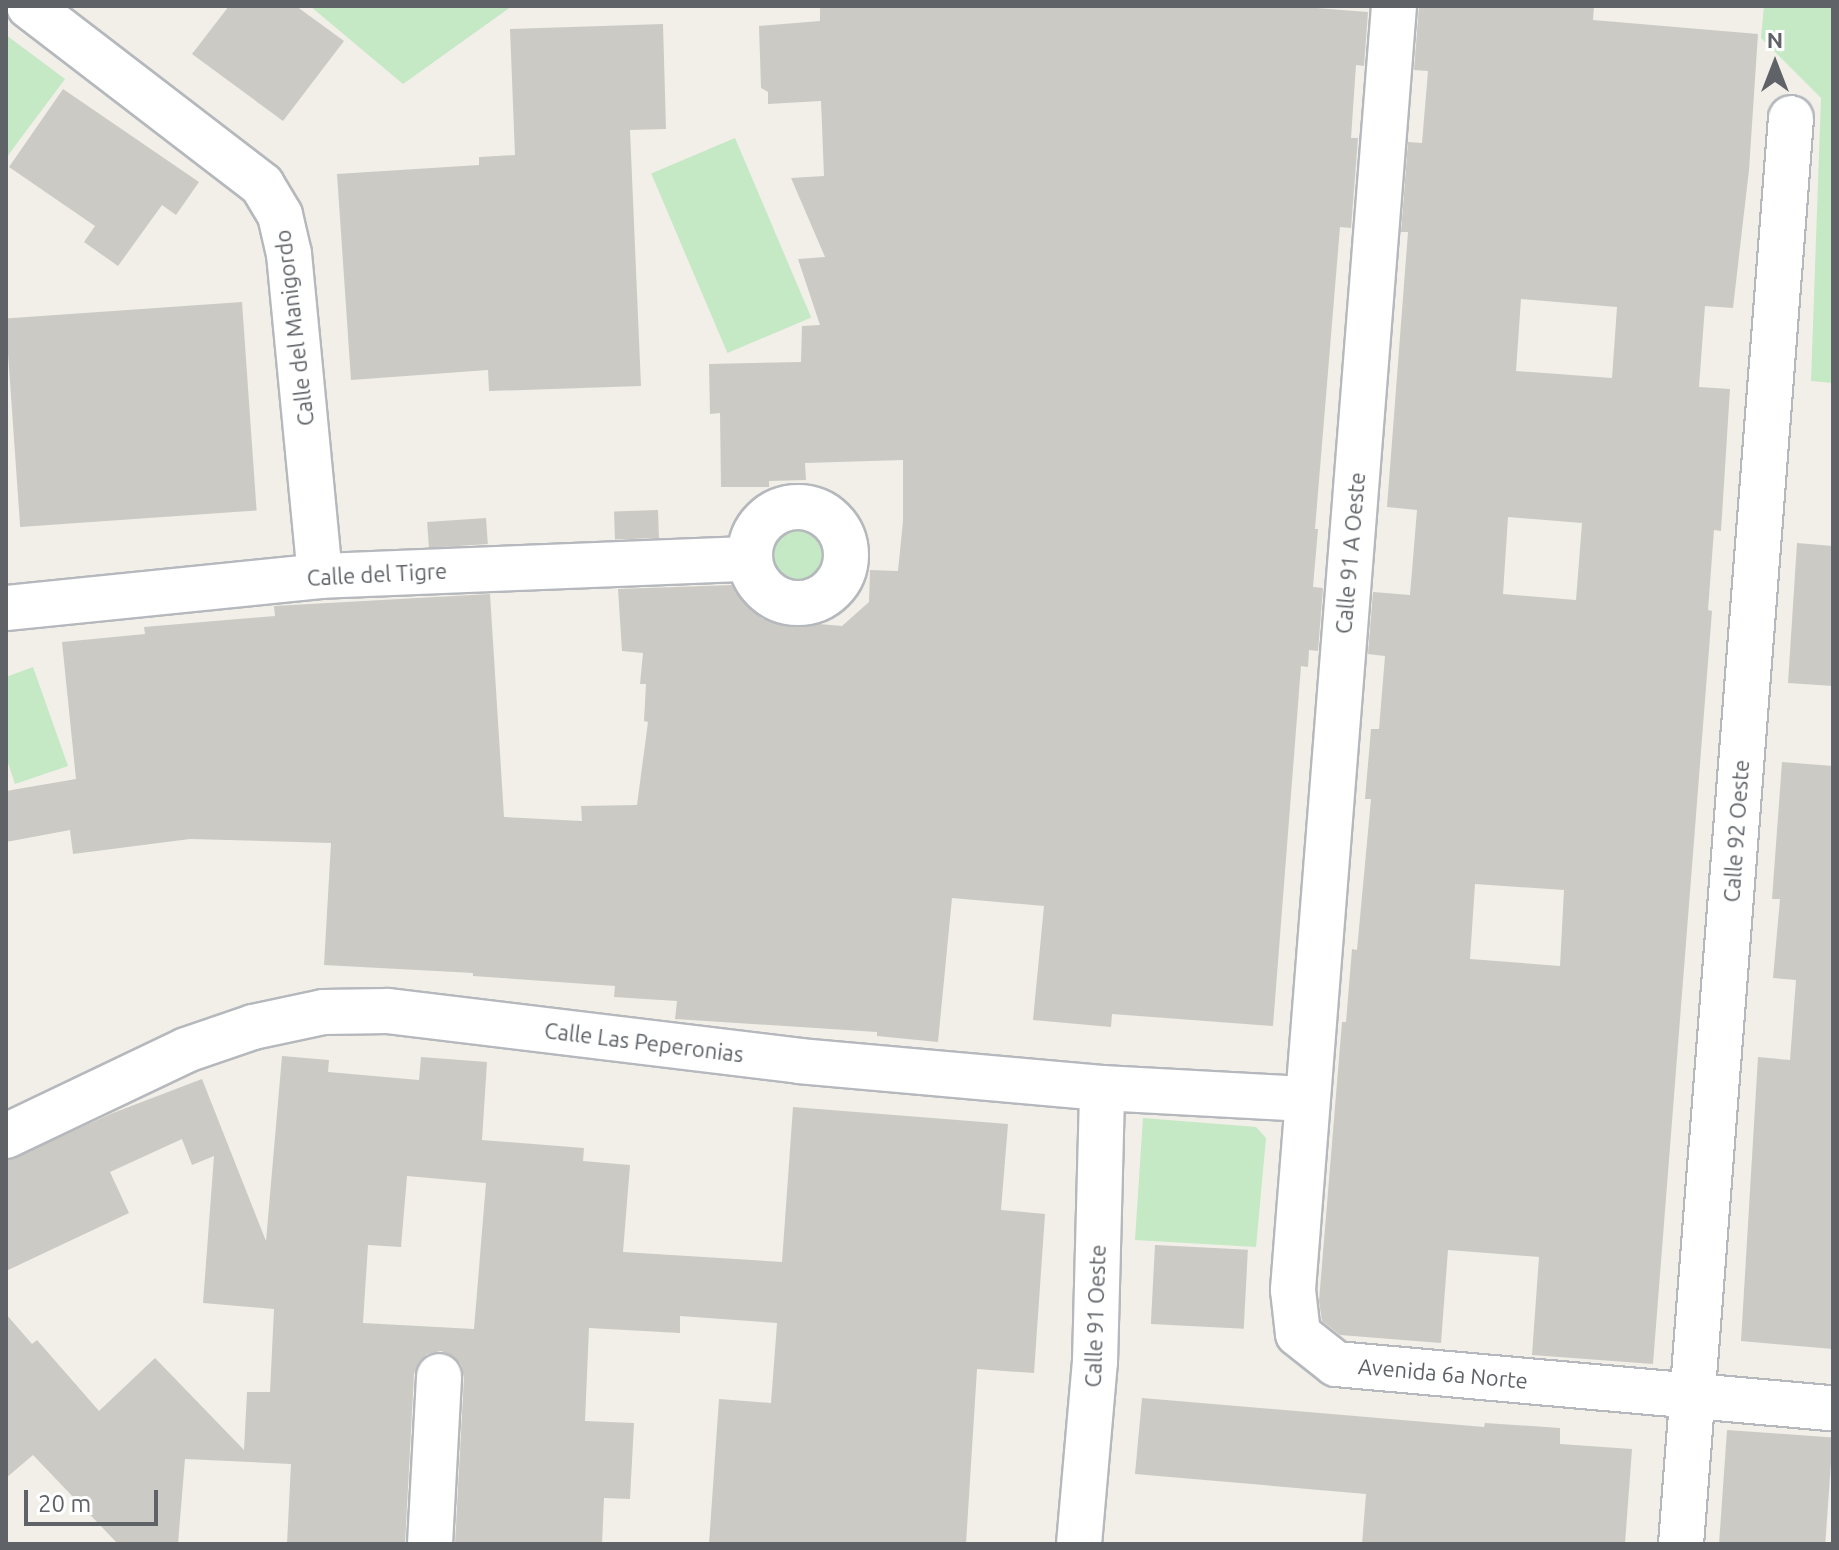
<!DOCTYPE html>
<style>
body{margin:0}
#map{position:relative;width:1839px;height:1550px;overflow:hidden;background:#f1efe8;font-family:Ubuntu,sans-serif}
div>[style]{position:absolute}
[style*='--x']{left:calc(var(--x)*1px);top:calc(var(--y)*1px);width:calc(var(--w)*1px);rotate:calc(var(--a)*1deg)}
.green>*{inset:0;background:#c5e8c5;transform-origin:0 0}
.round{border-radius:50%}
.building>*{inset:0;background:#cccac5;transform-origin:0 0}
.roads{filter:drop-shadow(2px 0 #b5b8bc) drop-shadow(-2px 0 #b5b8bc) drop-shadow(0 2px #b5b8bc) drop-shadow(0 -2px #b5b8bc)}
.minor>*{height:44px;margin:-22px;padding:0 22px;transform-origin:22px;border-radius:22px;background:#fff}
.minor>.ring{margin:-22px;padding:0;box-sizing:content-box;background:none;border:44px solid #fff;border-radius:50%}
span{translate:-50% -50%;white-space:nowrap;text-align:center;line-height:1.15;-webkit-text-stroke:6px #fff;paint-order:stroke}
.street-label{font-size:22px;color:#5f6368}
.frame{position:absolute;inset:0;border:8px solid #5f6368;pointer-events:none}
.north{position:absolute;left:1735px;top:24px;width:80px;height:80px;-webkit-text-stroke:6px #fff;paint-order:stroke;rotate:0deg;font-size:22px;font-weight:700;line-height:32px;text-align:center;color:#5f6368}
.north::after{content:'';display:block;margin:auto;width:28px;height:36px;background:#5f6368;clip-path:polygon(50% 0,100% 100%,50% 72%,0 100%)}
.scale{position:absolute;left:24px;top:1490px;width:134px;height:36px;box-sizing:border-box;border:4px solid #5f6368;border-top:0;padding-left:10px;font-size:24px;line-height:28px;white-space:nowrap;color:#5f6368;-webkit-text-stroke:6px #fff;paint-order:stroke}
</style>
<div id="map">
<div class="green">
<i style="clip-path:polygon(310px 6px,512px 6px,403px 84px)"></i>
<i style="clip-path:polygon(1764px 6px,1833px 6px,1833px 383px,1811px 381px,1821px 98px,1761px 38px)"></i>
<i style="clip-path:polygon(6px 35px,65px 79px,6px 158px)"></i>
<i style="left:735px;top:138px;width:195px;height:91px;rotate:67deg"></i>
<i class="round" style="left:769px;top:523px;width:58px;height:58px"></i>
<i style="clip-path:polygon(33px 667px,68px 766px,15px 784px,6px 757px,6px 677px)"></i>
<i style="clip-path:polygon(1143px 1118px,1256px 1127px,1266px 1138px,1256px 1247px,1135px 1240px)"></i>
</div>
<div class="building">
<i style="clip-path:polygon(229px 6px,296px 6px,344px 41px,283px 121px,192px 54px)"></i>
<i style="clip-path:polygon(820px 6px,1290px 6px,1368px 12px,1364px 66px,1356px 65px,1351px 138px,1358px 138px,1351px 228px,1340px 227px,1315px 529px,1318px 529px,1313px 587px,1323px 588px,1318px 651px,1309px 650px,1308px 667px,1301px 666px,1273px 1026px,1112px 1014px,1111px 1027px,1033px 1020px,1044px 906px,952px 898px,938px 1042px,877px 1036px,877px 1032px,675px 1019px,677px 1001px,614px 997px,615px 986px,473px 976px,473px 973px,324px 965px,331px 843px,190px 839px,73px 854px,70px 830px,6px 842px,6px 791px,76px 779px,62px 642px,145px 634px,144px 627px,275px 616px,274px 606px,490px 594px,504px 817px,582px 821px,581px 806px,637px 805px,648px 722px,644px 721px,646px 684px,640px 684px,643px 653px,622px 651px,618px 589px,733px 585px,762px 619px,842px 626px,869px 602px,870px 570px,898px 571px,903px 521px,903px 460px,805px 463px,806px 480px,769px 481px,769px 487px,721px 487px,720px 413px,710px 414px,709px 364px,801px 362px,802px 326px,820px 325px,798px 259px,825px 257px,791px 178px,824px 176px,821px 101px,768px 104px,768px 92px,761px 88px,759px 26px,820px 21px)"></i>
<i style="clip-path:polygon(evenodd,1419px 6px,1594px 6px,1593px 20px,1758px 34px,1749px 170px,1733px 308px,1705px 306px,1699px 387px,1730px 389px,1721px 531px,1714px 530px,1708px 610px,1712px 611px,1653px 1364px,1532px 1355px,1539px 1257px,1448px 1250px,1441px 1343px,1340px 1335px,1322px 1321px,1319px 1301px,1342px 1022px,1346px 1022px,1352px 949px,1357px 950px,1371px 799px,1365px 799px,1371px 729px,1379px 729px,1385px 656px,1368px 654px,1373px 592px,1410px 595px,1417px 510px,1387px 507px,1408px 232px,1401px 232px,1408px 142px,1422px 143px,1428px 71px,1414px 70px,1419px 6px,1521px 299px,1617px 307px,1612px 378px,1516px 371px,1521px 299px,1419px 6px,1508px 517px,1582px 523px,1576px 600px,1503px 594px,1508px 517px,1419px 6px,1475px 884px,1564px 890px,1560px 966px,1470px 959px,1475px 884px)"></i>
<i style="clip-path:polygon(663px 24px,666px 129px,630px 130px,641px 386px,489px 391px,488px 370px,351px 380px,337px 174px,479px 165px,479px 157px,515px 155px,510px 29px)"></i>
<i style="clip-path:polygon(63px 89px,199px 182px,176px 215px,162px 205px,118px 266px,84px 242px,95px 226px,9px 167px)"></i>
<i style="left:242px;top:302px;width:209px;height:237px;rotate:86deg"></i>
<i style="left:658px;top:510px;width:28px;height:44px;rotate:88deg"></i>
<i style="left:486px;top:518px;width:26px;height:59px;rotate:86deg"></i>
<i style="clip-path:polygon(1797px 543px,1833px 546px,1833px 686px,1788px 683px)"></i>
<i style="clip-path:polygon(1782px 762px,1833px 766px,1833px 1349px,1741px 1341px,1758px 1057px,1790px 1060px,1796px 980px,1773px 978px,1780px 899px,1772px 899px)"></i>
<i style="clip-path:polygon(evenodd,282px 1056px,329px 1060px,328px 1072px,419px 1080px,421px 1057px,487px 1062px,482px 1140px,584px 1148px,583px 1161px,630px 1165px,623px 1252px,782px 1262px,793px 1107px,1008px 1124px,1001px 1210px,1045px 1214px,1034px 1373px,977px 1369px,966px 1544px,709px 1544px,719px 1399px,771px 1403px,777px 1323px,680px 1316px,680px 1333px,589px 1328px,585px 1421px,634px 1423px,630px 1499px,604px 1498px,602px 1544px,455px 1544px,464px 1377px,461px 1364px,453px 1356px,441px 1351px,427px 1354px,419px 1362px,414px 1374px,405px 1544px,287px 1544px,291px 1464px,185px 1459px,178px 1544px,118px 1544px,33px 1455px,6px 1478px,6px 1314px,32px 1344px,37px 1340px,99px 1411px,155px 1358px,244px 1450px,247px 1392px,270px 1392px,274px 1309px,203px 1303px,214px 1156px,192px 1165px,182px 1139px,110px 1172px,129px 1213px,6px 1271px,6px 1161px,113px 1113px,202px 1079px,266px 1241px,282px 1056px,407px 1176px,486px 1183px,474px 1329px,363px 1323px,368px 1245px,401px 1247px,407px 1176px)"></i>
<i style="left:1155px;top:1245px;width:93px;height:79px;rotate:3deg"></i>
<i style="clip-path:polygon(1142px 1398px,1484px 1427px,1485px 1423px,1560px 1428px,1560px 1444px,1632px 1449px,1625px 1544px,1362px 1544px,1366px 1494px,1135px 1474px)"></i>
<i style="left:1727px;top:1430px;width:106px;height:114px;rotate:4deg"></i>
</div>
<div class="roads">
<div class="minor">
<i style="--x:29;--y:6;--w:294;--a:37.5"></i>
<i style="--x:262;--y:185;--w:35;--a:59"></i>
<i style="--x:280;--y:215;--w:40;--a:77"></i>
<i style="--x:289;--y:254;--w:323;--a:84.5"></i>
<i style="--x:1394;--y:6;--w:1288;--a:94.5"></i>
<i style="--x:1293;--y:1290;--w:44;--a:83.5"></i>
<i style="--x:1298;--y:1334;--w:48;--a:38.3"></i>
<i style="--x:1336;--y:1364;--w:499;--a:5.1"></i>
<i class="ring" style="left:750px;top:507px;width:52px;height:52px"></i>
<i style="--x:6;--y:608;--w:316;--a:-5.8"></i>
<i style="--x:320;--y:576;--w:430;--a:-2.3"></i>
<i style="--x:6;--y:1136;--w:199;--a:-25.5"></i>
<i style="--x:186;--y:1050;--w:71;--a:-18.9"></i>
<i style="--x:253;--y:1027;--w:72;--a:-12.1"></i>
<i style="--x:323;--y:1012;--w:65;--a:-0.9"></i>
<i style="--x:388;--y:1011;--w:414;--a:6.9"></i>
<i style="--x:799;--y:1061;--w:304;--a:5.1"></i>
<i style="--x:1102;--y:1088;--w:205;--a:3.1"></i>
<i style="--x:430;--y:1544;--w:168;--a:-86.9"></i>
<i style="--x:1079;--y:1544;--w:183;--a:-85"></i>
<i style="--x:1095;--y:1362;--w:274;--a:-88.5"></i>
<i style="--x:1681;--y:1544;--w:1430;--a:-85.59"></i>
</div>
</div>
<div class="street-label">
<span style="left:294px;top:328px;rotate:-97deg">Calle del Manigordo</span>
<span style="left:1350px;top:553px;rotate:-85deg">Calle 91 A Oeste</span>
<span style="left:377px;top:574px;rotate:-3deg">Calle del Tigre</span>
<span style="left:1736px;top:831px;rotate:-86deg">Calle 92 Oeste</span>
<span style="left:644px;top:1042px;rotate:7deg">Calle Las Peperonias</span>
<span style="left:1095px;top:1316px;rotate:-88deg">Calle 91 Oeste</span>
<span style="left:1443px;top:1373px;rotate:5deg">Avenida 6a Norte</span>
</div>
<div class="frame"></div>
<div class="north">N</div>
<div class="scale">20 m</div>
</div>
